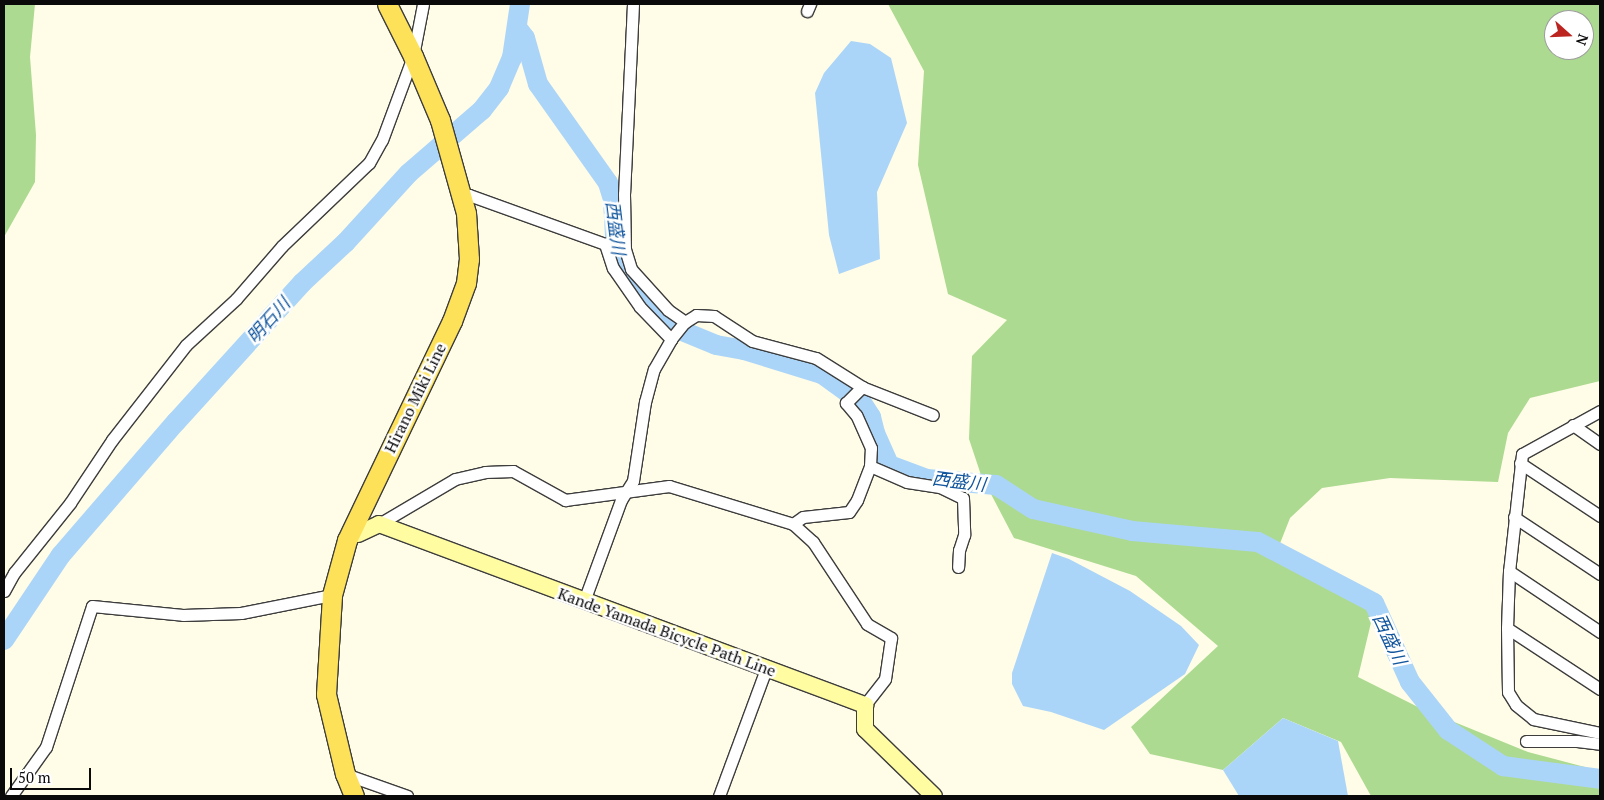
<!DOCTYPE html>
<meta charset="utf-8">
<style>
body{margin:0}
#map{position:relative;width:1604px;height:800px;overflow:hidden;background:#fffce7;font-family:"PT Serif","Noto Sans JP",serif}
div>[style]{position:absolute}
[style*='--x']{left:calc(var(--x)*1px);top:calc(var(--y)*1px);width:calc(var(--w)*1px);rotate:calc(var(--a)*1deg)}
.forest>*{inset:0;background:#acda90}
.water>*{inset:0;background:#abd5f8}
.river>*{height:20px;margin:-10px;padding:0 10px;transform-origin:10px;border-radius:10px;background:#abd5f8}
.roads{filter:drop-shadow(1px 0 #3d3d3d) drop-shadow(-1px 0 #3d3d3d) drop-shadow(0 1px #3d3d3d) drop-shadow(0 -1px #3d3d3d)}
.street>*{height:11px;margin:-5.5px;padding:0 5.5px;transform-origin:5.5px;border-radius:5.5px;background:#fff}
.secondary>*{height:16px;margin:-8px;padding:0 8px;transform-origin:8px;border-radius:8px;background:#fffca2}
.primary>*{height:19px;margin:-9.5px;padding:0 9.5px;transform-origin:9.5px;border-radius:9.5px;background:#fde159}
span{translate:-50% -50%;white-space:nowrap;text-align:center;line-height:1.15;-webkit-text-stroke:5px #fff;paint-order:stroke}
.street-label{font-size:16px;color:#0a0a0a}
.water-label{font-size:18px;color:#12569d;font-style:italic}
.frame{position:absolute;inset:0;border:5px solid #0a0a0a;pointer-events:none}
.north{position:absolute;left:1544px;top:10px;width:50px;height:50px;box-sizing:border-box;background:#fff;border:1px solid #9d9d9d;border-radius:50%;rotate:110deg;font-size:14px;font-weight:700;line-height:20px;text-align:center;color:#0a0a0a}
.north::after{content:'';display:block;margin:auto;width:18px;height:22px;background:#bc2420;clip-path:polygon(50% 0,100% 100%,50% 72%,0 100%)}
.scale{position:absolute;left:10px;top:768px;width:81px;height:22px;box-sizing:border-box;border:2px solid #0a0a0a;border-top:0;padding-left:6px;font-size:15px;line-height:18px;white-space:nowrap;color:#0a0a0a;-webkit-text-stroke:4px #fff;paint-order:stroke}
</style>
<div id="map">
<div class="forest">
<i style="clip-path:polygon(4px 4px,35px 4px,30px 57px,36px 135px,35px 182px,4px 237px)"></i>
<i style="clip-path:polygon(evenodd,888px 4px,1600px 4px,1600px 381px,1530px 398px,1508px 433px,1498px 482px,1390px 478px,1322px 488px,1290px 518px,1279px 546px,1374px 610px,1358px 677px,1420px 708px,1528px 752px,1600px 771px,1600px 796px,1371px 796px,1341px 742px,1283px 718px,1223px 770px,1150px 754px,1131px 727px,1218px 646px,1136px 576px,1014px 538px,981px 475px,969px 439px,972px 356px,1007px 320px,948px 294px,918px 165px,924px 71px,888px 4px,1554px 20px,1584px 20px,1584px 50px,1554px 50px,1554px 20px)"></i>
</div>
<div class="water">
<i style="clip-path:polygon(851px 41px,870px 44px,891px 58px,907px 123px,877px 192px,880px 259px,839px 274px,829px 235px,815px 93px,824px 73px)"></i>
<i style="clip-path:polygon(1052px 553px,1069px 559px,1130px 591px,1181px 626px,1199px 645px,1185px 674px,1104px 730px,1051px 712px,1023px 706px,1012px 684px,1012px 673px)"></i>
<i style="clip-path:polygon(1283px 718px,1338px 741px,1348px 796px,1239px 796px,1223px 770px)"></i>
</div>
<div class="river">
<i style="--x:518;--y:29;--w:11;--a:52"></i>
<i style="--x:525;--y:38;--w:48;--a:74.2"></i>
<i style="--x:538;--y:84;--w:121;--a:54.7"></i>
<i style="--x:608;--y:183;--w:17;--a:73"></i>
<i style="--x:613;--y:199;--w:55;--a:86.9"></i>
<i style="--x:616;--y:254;--w:22;--a:66"></i>
<i style="--x:625;--y:274;--w:39;--a:50"></i>
<i style="--x:650;--y:304;--w:35;--a:44"></i>
<i style="--x:675;--y:328;--w:44;--a:22.5"></i>
<i style="--x:716;--y:345;--w:28;--a:10"></i>
<i style="--x:744;--y:350;--w:82;--a:17.1"></i>
<i style="--x:822;--y:374;--w:49;--a:35.9"></i>
<i style="--x:862;--y:403;--w:17;--a:57"></i>
<i style="--x:871;--y:417;--w:16;--a:76"></i>
<i style="--x:875;--y:433;--w:35;--a:66"></i>
<i style="--x:889;--y:465;--w:40;--a:20.2"></i>
<i style="--x:927;--y:479;--w:69;--a:5"></i>
<i style="--x:996;--y:485;--w:44;--a:33"></i>
<i style="--x:1033;--y:509;--w:101;--a:12.5"></i>
<i style="--x:1132;--y:531;--w:126;--a:5"></i>
<i style="--x:1258;--y:542;--w:131;--a:27.7"></i>
<i style="--x:1374;--y:603;--w:87;--a:65.5"></i>
<i style="--x:1410;--y:682;--w:61;--a:51.6"></i>
<i style="--x:1448;--y:730;--w:66;--a:33.2"></i>
<i style="--x:1503;--y:766;--w:98;--a:7.6"></i>
<i style="--x:4;--y:640;--w:102;--a:-56.2"></i>
<i style="--x:61;--y:555;--w:176;--a:-49.2"></i>
<i style="--x:176;--y:422;--w:188;--a:-47.8"></i>
<i style="--x:302;--y:283;--w:60;--a:-43"></i>
<i style="--x:346;--y:242;--w:93;--a:-47.6"></i>
<i style="--x:409;--y:173;--w:96;--a:-40.8"></i>
<i style="--x:482;--y:110;--w:28;--a:-52"></i>
<i style="--x:499;--y:88;--w:33;--a:-67"></i>
<i style="--x:512;--y:58;--w:55;--a:-81.6"></i>
</div>
<div class="roads">
<div class="street">
<i style="--x:633;--y:4;--w:190;--a:92.7"></i>
<i style="--x:624;--y:194;--w:55;--a:89"></i>
<i style="--x:625;--y:249;--w:21;--a:73"></i>
<i style="--x:631;--y:269;--w:55;--a:47.9"></i>
<i style="--x:668;--y:310;--w:21;--a:35"></i>
<i style="--x:807;--y:11;--w:8;--a:-67"></i>
<i style="--x:462;--y:194;--w:7;--a:8"></i>
<i style="--x:469;--y:195;--w:145;--a:19.8"></i>
<i style="--x:605;--y:244;--w:25;--a:72"></i>
<i style="--x:613;--y:268;--w:47;--a:55.3"></i>
<i style="--x:640;--y:307;--w:45;--a:45.9"></i>
<i style="--x:1600;--y:411;--w:89;--a:151.1"></i>
<i style="--x:1522;--y:454;--w:118;--a:96.3"></i>
<i style="--x:1509;--y:571;--w:57;--a:92"></i>
<i style="--x:1507;--y:628;--w:64;--a:89.1"></i>
<i style="--x:1508;--y:692;--w:15;--a:58"></i>
<i style="--x:1516;--y:705;--w:22;--a:39"></i>
<i style="--x:1533;--y:719;--w:68;--a:11.8"></i>
<i style="--x:1573;--y:425;--w:33;--a:35"></i>
<i style="--x:1520;--y:463;--w:96;--a:33.5"></i>
<i style="--x:870;--y:466;--w:40;--a:23.4"></i>
<i style="--x:907;--y:482;--w:33;--a:9"></i>
<i style="--x:940;--y:487;--w:25;--a:26"></i>
<i style="--x:963;--y:498;--w:37;--a:88"></i>
<i style="--x:964;--y:535;--w:16;--a:108"></i>
<i style="--x:959;--y:550;--w:17;--a:93"></i>
<i style="--x:1514;--y:517;--w:103;--a:33.5"></i>
<i style="--x:379;--y:524;--w:88;--a:-30.6"></i>
<i style="--x:455;--y:479;--w:31;--a:-13"></i>
<i style="--x:485;--y:472;--w:28;--a:-2"></i>
<i style="--x:513;--y:471;--w:60;--a:29.1"></i>
<i style="--x:565;--y:500;--w:105;--a:-7.7"></i>
<i style="--x:669;--y:486;--w:130;--a:17"></i>
<i style="--x:793;--y:524;--w:27;--a:42"></i>
<i style="--x:813;--y:542;--w:98;--a:56.6"></i>
<i style="--x:867;--y:624;--w:28;--a:30"></i>
<i style="--x:891;--y:638;--w:41;--a:98.3"></i>
<i style="--x:885;--y:679;--w:33;--a:128"></i>
<i style="--x:793;--y:524;--w:12;--a:-35"></i>
<i style="--x:803;--y:517;--w:46;--a:-6.2"></i>
<i style="--x:849;--y:512;--w:14;--a:-56"></i>
<i style="--x:857;--y:500;--w:36;--a:-69"></i>
<i style="--x:870;--y:466;--w:18;--a:-87"></i>
<i style="--x:871;--y:448;--w:36;--a:-114"></i>
<i style="--x:856;--y:415;--w:16;--a:-130"></i>
<i style="--x:846;--y:403;--w:23;--a:-45"></i>
<i style="--x:1509;--y:571;--w:110;--a:33.8"></i>
<i style="--x:4;--y:591;--w:21;--a:-61"></i>
<i style="--x:14;--y:573;--w:90;--a:-51.3"></i>
<i style="--x:70;--y:503;--w:76;--a:-56.3"></i>
<i style="--x:112;--y:440;--w:120;--a:-52.1"></i>
<i style="--x:186;--y:345;--w:68;--a:-42.6"></i>
<i style="--x:236;--y:299;--w:70;--a:-49"></i>
<i style="--x:282;--y:246;--w:120;--a:-43.7"></i>
<i style="--x:369;--y:163;--w:26;--a:-61"></i>
<i style="--x:382;--y:140;--w:90;--a:-69.7"></i>
<i style="--x:413;--y:56;--w:53;--a:-79.1"></i>
<i style="--x:584;--y:601;--w:108;--a:-69.9"></i>
<i style="--x:621;--y:500;--w:22;--a:-58"></i>
<i style="--x:633;--y:481;--w:80;--a:-81.4"></i>
<i style="--x:645;--y:402;--w:34;--a:-75"></i>
<i style="--x:654;--y:369;--w:34;--a:-60"></i>
<i style="--x:671;--y:339;--w:22;--a:-51"></i>
<i style="--x:685;--y:322;--w:13;--a:-32"></i>
<i style="--x:696;--y:315;--w:18;--a:3"></i>
<i style="--x:714;--y:316;--w:45;--a:33.3"></i>
<i style="--x:752;--y:341;--w:66;--a:14.9"></i>
<i style="--x:816;--y:358;--w:54;--a:32.2"></i>
<i style="--x:862;--y:387;--w:76;--a:21.5"></i>
<i style="--x:1507;--y:628;--w:111;--a:33.3"></i>
<i style="--x:1526;--y:741;--w:51;--a:0"></i>
<i style="--x:1577;--y:741;--w:23;--a:7"></i>
<i style="--x:345;--y:774;--w:66;--a:19.5"></i>
<i style="--x:11;--y:796;--w:60;--a:-54.5"></i>
<i style="--x:46;--y:747;--w:148;--a:-71.9"></i>
<i style="--x:92;--y:606;--w:91;--a:5.6"></i>
<i style="--x:183;--y:615;--w:58;--a:-2"></i>
<i style="--x:241;--y:613;--w:93;--a:-11.2"></i>
<i style="--x:719;--y:796;--w:135;--a:-69.7"></i>
</div>
<div class="secondary">
<i style="--x:358;--y:534;--w:23;--a:-25"></i>
<i style="--x:379;--y:524;--w:519;--a:20.43"></i>
<i style="--x:865;--y:705;--w:24;--a:90"></i>
<i style="--x:865;--y:729;--w:96;--a:44.2"></i>
</div>
<div class="primary">
<i style="--x:354;--y:796;--w:24;--a:-112"></i>
<i style="--x:345;--y:774;--w:82;--a:-103.4"></i>
<i style="--x:326;--y:694;--w:99;--a:-86.5"></i>
<i style="--x:332;--y:595;--w:57;--a:-74.7"></i>
<i style="--x:347;--y:540;--w:243;--a:-64.4"></i>
<i style="--x:452;--y:321;--w:40;--a:-69.8"></i>
<i style="--x:466;--y:283;--w:24;--a:-83"></i>
<i style="--x:469;--y:259;--w:46;--a:-93.7"></i>
<i style="--x:466;--y:213;--w:97;--a:-105.6"></i>
<i style="--x:440;--y:120;--w:69;--a:-112.9"></i>
<i style="--x:413;--y:56;--w:58;--a:-116.6"></i>
</div>
</div>
<div class="street-label">
<span style="left:415px;top:398px;rotate:-64deg">Hirano Miki Line</span>
<span style="left:667px;top:632px;rotate:20deg">Kande Yamada Bicycle Path Line</span>
</div>
<div class="water-label">
<span style="left:616px;top:228px;rotate:83deg">西盛川</span>
<span style="left:268px;top:320px;rotate:-48deg">明石川</span>
<span style="left:959px;top:481px;rotate:7deg">西盛川</span>
<span style="left:1390px;top:639px;rotate:65deg">西盛川</span>
</div>
<div class="frame"></div>
<div class="north">N</div>
<div class="scale">50 m</div>
</div>
